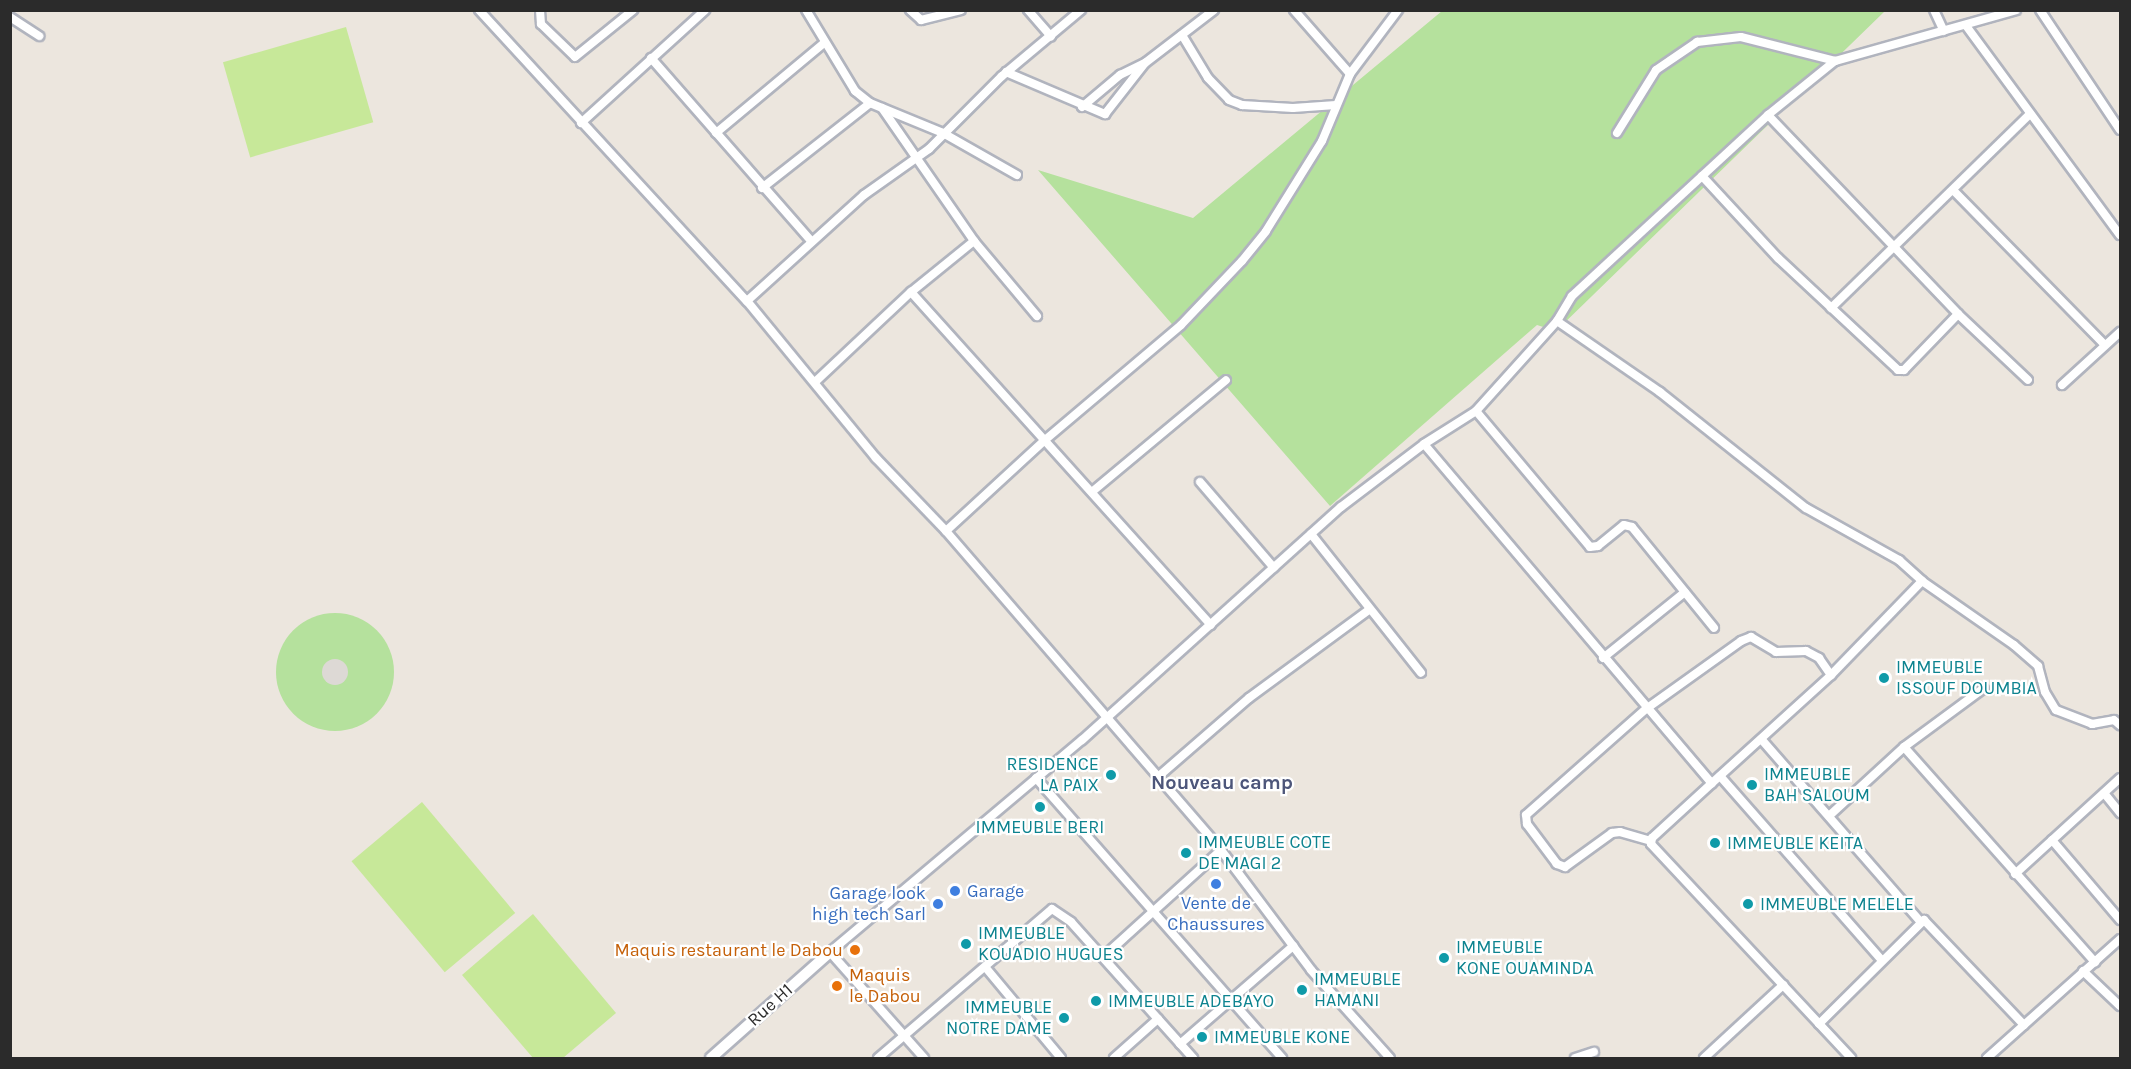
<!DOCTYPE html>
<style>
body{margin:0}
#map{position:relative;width:2131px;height:1069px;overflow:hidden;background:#ece6de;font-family:Karla,sans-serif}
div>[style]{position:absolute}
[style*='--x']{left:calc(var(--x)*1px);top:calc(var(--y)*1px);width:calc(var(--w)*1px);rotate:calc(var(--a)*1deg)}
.green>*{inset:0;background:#b5e19d}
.round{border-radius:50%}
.pitch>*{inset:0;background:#c7e899;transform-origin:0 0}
.plaza>*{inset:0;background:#ddd9d5}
.roads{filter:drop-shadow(2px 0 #b1b4be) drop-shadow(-2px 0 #b1b4be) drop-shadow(0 2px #b1b4be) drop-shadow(0 -2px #b1b4be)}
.street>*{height:8px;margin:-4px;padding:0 4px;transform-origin:4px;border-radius:4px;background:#fff}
.secondary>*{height:10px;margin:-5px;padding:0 5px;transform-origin:5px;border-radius:5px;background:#fff}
.dots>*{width:16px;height:16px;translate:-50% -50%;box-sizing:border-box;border:3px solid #fff;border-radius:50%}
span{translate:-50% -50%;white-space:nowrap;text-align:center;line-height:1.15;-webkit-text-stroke:4.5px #fff;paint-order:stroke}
.culture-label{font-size:18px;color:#0d838f}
.left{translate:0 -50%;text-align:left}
.right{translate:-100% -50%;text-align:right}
.shop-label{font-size:18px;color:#366cbe}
.food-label{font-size:18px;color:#c56008}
.street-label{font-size:18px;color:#2b2b2b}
.neighbourhood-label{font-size:20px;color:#4d567a;font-weight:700}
.frame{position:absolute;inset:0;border:12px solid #2b2b2b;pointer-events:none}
</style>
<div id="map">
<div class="green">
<i style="clip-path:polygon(1442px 11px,1885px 11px,1556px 331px,1537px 325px,1330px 506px,1038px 170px,1193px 218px)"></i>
<i class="round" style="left:276px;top:613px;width:118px;height:118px"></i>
</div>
<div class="pitch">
<i style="left:346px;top:27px;width:99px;height:128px;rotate:74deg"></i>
<i style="left:422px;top:802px;width:145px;height:92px;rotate:50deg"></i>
<i style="clip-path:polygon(533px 914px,616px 1013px,563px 1058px,533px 1058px,462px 975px)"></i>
</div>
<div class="plaza">
<i class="round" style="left:322px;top:659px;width:26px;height:26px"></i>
</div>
<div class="roads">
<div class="street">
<i style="--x:479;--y:10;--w:396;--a:47.4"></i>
<i style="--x:747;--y:301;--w:203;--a:50.6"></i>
<i style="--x:876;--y:458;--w:101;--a:46.2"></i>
<i style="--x:946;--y:531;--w:421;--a:49.2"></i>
<i style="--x:540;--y:10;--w:14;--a:86"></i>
<i style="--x:541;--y:24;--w:47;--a:44.1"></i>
<i style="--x:575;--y:57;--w:75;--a:-39"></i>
<i style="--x:806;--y:10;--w:95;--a:58.8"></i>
<i style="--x:855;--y:91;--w:19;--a:39"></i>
<i style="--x:870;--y:103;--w:79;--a:22.3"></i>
<i style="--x:943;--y:133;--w:85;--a:29.6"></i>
<i style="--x:910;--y:10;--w:15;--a:42"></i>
<i style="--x:921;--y:20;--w:41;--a:-14"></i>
<i style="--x:1028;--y:10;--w:35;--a:49"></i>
<i style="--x:1294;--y:10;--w:85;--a:48.8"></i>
<i style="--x:1934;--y:10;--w:23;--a:65"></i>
<i style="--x:2040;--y:10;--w:144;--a:56.3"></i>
<i style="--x:10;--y:17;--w:35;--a:33"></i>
<i style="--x:1967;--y:27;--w:258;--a:53.7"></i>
<i style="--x:1182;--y:35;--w:50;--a:58.8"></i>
<i style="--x:1208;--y:78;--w:30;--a:46"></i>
<i style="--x:1229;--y:100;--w:14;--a:21"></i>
<i style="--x:1242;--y:105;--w:51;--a:3.4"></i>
<i style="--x:1293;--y:108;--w:43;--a:-4"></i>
<i style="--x:651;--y:58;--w:244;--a:48.8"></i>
<i style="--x:1006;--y:72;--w:108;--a:23"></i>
<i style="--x:1105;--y:114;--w:65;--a:-51.9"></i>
<i style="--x:1145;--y:63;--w:87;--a:-37.5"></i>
<i style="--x:1082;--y:107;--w:50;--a:-40.1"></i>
<i style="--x:1120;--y:75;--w:25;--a:-26"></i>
<i style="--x:882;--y:108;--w:162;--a:55.3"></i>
<i style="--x:974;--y:241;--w:98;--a:50"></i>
<i style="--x:1768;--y:115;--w:275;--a:46.3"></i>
<i style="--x:1958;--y:314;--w:96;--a:43.3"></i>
<i style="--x:581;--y:123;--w:168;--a:-42.3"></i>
<i style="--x:716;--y:133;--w:141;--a:-39.8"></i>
<i style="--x:1617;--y:133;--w:74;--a:-58.2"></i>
<i style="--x:1656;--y:70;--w:50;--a:-34.3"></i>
<i style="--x:1697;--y:42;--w:44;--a:-6.5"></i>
<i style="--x:1741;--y:37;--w:97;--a:14.3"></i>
<i style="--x:1702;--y:176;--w:112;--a:47.2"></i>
<i style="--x:1778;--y:258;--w:164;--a:43"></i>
<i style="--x:1898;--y:370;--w:6;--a:0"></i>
<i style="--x:1904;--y:370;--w:78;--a:-46"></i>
<i style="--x:762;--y:188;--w:137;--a:-38.2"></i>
<i style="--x:1953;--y:190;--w:216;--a:45.6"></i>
<i style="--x:911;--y:292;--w:448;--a:48"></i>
<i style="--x:747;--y:301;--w:158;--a:-42.2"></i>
<i style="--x:864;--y:195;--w:80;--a:-35.3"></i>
<i style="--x:929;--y:149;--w:103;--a:-45"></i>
<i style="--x:1002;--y:76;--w:103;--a:-39.9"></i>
<i style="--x:1831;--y:308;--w:278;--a:-44.3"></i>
<i style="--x:1557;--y:321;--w:125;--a:34.6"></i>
<i style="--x:1660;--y:392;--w:186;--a:38.5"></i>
<i style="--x:1806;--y:508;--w:107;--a:29.2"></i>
<i style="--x:1899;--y:560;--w:31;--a:42"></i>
<i style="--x:1922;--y:581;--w:112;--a:34.8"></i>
<i style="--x:2014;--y:645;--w:32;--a:41"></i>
<i style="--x:2038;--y:666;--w:27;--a:75"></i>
<i style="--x:2045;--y:692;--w:21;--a:59"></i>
<i style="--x:2056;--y:710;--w:39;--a:21"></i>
<i style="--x:2092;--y:724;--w:22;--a:-10"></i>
<i style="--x:2114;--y:720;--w:8;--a:40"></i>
<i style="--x:815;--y:382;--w:132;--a:-43.2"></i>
<i style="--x:911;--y:292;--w:81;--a:-39"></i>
<i style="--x:2062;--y:385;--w:79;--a:-42.4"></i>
<i style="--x:1476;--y:411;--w:177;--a:50"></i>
<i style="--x:1590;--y:547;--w:8;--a:-7"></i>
<i style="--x:1598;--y:546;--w:33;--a:-39"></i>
<i style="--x:1624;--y:525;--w:8;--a:14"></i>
<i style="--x:1632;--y:527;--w:130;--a:50.9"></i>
<i style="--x:1424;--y:444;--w:445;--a:49.7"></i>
<i style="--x:1712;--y:783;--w:161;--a:-42.2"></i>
<i style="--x:1831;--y:675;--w:131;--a:-45.9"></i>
<i style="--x:1200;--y:482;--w:113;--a:49.3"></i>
<i style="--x:1093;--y:491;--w:173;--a:-39.8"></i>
<i style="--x:946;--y:531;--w:134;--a:-42.6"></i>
<i style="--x:1045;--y:440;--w:178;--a:-40.2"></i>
<i style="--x:1181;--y:325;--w:88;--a:-46.4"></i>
<i style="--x:1242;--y:261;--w:38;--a:-51"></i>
<i style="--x:1266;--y:231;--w:106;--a:-58.1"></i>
<i style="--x:1322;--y:141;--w:73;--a:-67.3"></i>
<i style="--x:1350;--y:74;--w:80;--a:-53.1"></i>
<i style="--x:1311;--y:534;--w:177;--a:51.6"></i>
<i style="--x:1603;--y:658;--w:105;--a:-38.8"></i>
<i style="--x:1762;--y:740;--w:239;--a:48.9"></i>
<i style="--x:1904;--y:747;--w:288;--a:48.4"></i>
<i style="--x:1159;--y:776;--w:119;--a:-40.9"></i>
<i style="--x:1249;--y:698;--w:149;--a:-36.3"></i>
<i style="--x:1720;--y:776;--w:244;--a:48.7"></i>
<i style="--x:1036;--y:778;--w:373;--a:48.7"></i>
<i style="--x:1712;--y:783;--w:81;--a:137.5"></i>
<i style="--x:1652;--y:838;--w:6;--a:99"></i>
<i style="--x:1651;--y:844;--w:293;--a:46.9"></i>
<i style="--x:2104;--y:793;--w:26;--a:51"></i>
<i style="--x:1829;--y:816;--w:102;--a:-42.6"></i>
<i style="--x:1904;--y:747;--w:99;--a:-36.4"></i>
<i style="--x:2052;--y:840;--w:105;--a:49.6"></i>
<i style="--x:1651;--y:841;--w:32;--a:-164"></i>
<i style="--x:1620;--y:832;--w:8;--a:173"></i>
<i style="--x:1612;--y:833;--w:58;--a:144.1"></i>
<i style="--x:1565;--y:867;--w:9;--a:-159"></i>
<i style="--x:1557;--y:864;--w:50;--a:-126.9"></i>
<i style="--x:1527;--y:824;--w:9;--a:-96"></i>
<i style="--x:1526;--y:815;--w:160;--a:-41.5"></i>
<i style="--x:1646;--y:709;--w:117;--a:-35.6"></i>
<i style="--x:1741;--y:641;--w:11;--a:-22"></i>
<i style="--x:1751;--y:637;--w:29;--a:31"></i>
<i style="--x:1776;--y:652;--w:30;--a:-2"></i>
<i style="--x:1806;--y:651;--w:15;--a:28"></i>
<i style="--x:1819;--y:658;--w:21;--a:55"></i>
<i style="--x:2015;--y:874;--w:142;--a:-42.4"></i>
<i style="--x:1103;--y:957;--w:159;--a:-42.2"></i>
<i style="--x:1221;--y:850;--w:150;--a:53.1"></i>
<i style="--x:1311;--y:970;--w:118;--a:48.1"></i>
<i style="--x:986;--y:968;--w:117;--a:50.2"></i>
<i style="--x:2083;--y:971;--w:51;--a:43.4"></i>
<i style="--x:1819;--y:1024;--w:148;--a:-44.7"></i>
<i style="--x:1924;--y:920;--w:145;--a:46.4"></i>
<i style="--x:1180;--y:1044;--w:150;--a:-40.9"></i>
<i style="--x:878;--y:1058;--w:229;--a:-40.6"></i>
<i style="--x:1052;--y:909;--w:23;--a:34"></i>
<i style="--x:1071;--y:922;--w:183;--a:48.1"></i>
<i style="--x:924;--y:1058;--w:142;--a:-131.6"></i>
<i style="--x:830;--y:952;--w:329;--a:-40.1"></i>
<i style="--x:1082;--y:740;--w:348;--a:-42"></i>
<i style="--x:1341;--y:507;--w:104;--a:-37.2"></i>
<i style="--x:1424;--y:444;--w:62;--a:-32.4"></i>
<i style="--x:1476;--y:411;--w:121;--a:-48"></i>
<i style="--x:1557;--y:321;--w:29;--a:-59"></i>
<i style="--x:1572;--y:296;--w:267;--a:-42.7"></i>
<i style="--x:1768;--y:115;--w:86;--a:-38.9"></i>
<i style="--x:1835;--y:61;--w:188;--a:-15.7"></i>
<i style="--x:1114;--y:1058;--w:59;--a:-41.6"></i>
<i style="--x:1575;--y:1058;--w:20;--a:-18"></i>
<i style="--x:1704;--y:1058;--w:108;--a:-42.7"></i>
<i style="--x:1987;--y:1058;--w:178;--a:-41.8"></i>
</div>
<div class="secondary">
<i style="--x:711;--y:1058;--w:159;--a:-41.7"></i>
</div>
</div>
<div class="dots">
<i style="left:1884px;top:678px;background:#0f9aa8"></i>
<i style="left:1111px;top:775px;background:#0f9aa8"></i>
<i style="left:1752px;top:785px;background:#0f9aa8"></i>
<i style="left:1040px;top:807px;background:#0f9aa8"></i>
<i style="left:1715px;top:843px;background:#0f9aa8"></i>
<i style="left:1186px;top:853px;background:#0f9aa8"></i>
<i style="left:1216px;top:884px;background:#3f7fe0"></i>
<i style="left:955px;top:891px;background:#3f7fe0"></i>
<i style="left:938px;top:904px;background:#3f7fe0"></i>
<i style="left:1748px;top:904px;background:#0f9aa8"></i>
<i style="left:966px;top:944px;background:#0f9aa8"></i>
<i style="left:855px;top:950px;background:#e8710a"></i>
<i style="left:1444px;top:958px;background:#0f9aa8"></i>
<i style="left:837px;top:986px;background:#e8710a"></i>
<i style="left:1302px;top:990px;background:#0f9aa8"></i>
<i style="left:1096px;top:1001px;background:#0f9aa8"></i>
<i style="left:1064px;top:1018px;background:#0f9aa8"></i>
<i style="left:1202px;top:1037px;background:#0f9aa8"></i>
</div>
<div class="culture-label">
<span class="left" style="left:1896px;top:678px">IMMEUBLE<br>ISSOUF DOUMBIA</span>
<span class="right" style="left:1099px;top:775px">RESIDENCE<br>LA PAIX</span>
<span class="left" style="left:1764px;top:785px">IMMEUBLE<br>BAH SALOUM</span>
<span style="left:1040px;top:827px">IMMEUBLE BERI</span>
<span class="left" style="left:1198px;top:853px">IMMEUBLE COTE<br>DE MAGI 2</span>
<span class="left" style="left:1727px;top:843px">IMMEUBLE KEITA</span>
<span class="left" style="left:1760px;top:904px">IMMEUBLE MELELE</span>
<span class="left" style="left:978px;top:944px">IMMEUBLE<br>KOUADIO HUGUES</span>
<span class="left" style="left:1456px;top:958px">IMMEUBLE<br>KONE OUAMINDA</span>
<span class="left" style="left:1314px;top:990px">IMMEUBLE<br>HAMANI</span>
<span class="left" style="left:1108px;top:1001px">IMMEUBLE ADEBAYO</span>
<span class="right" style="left:1052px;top:1018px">IMMEUBLE<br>NOTRE DAME</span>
<span class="left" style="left:1214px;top:1037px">IMMEUBLE KONE</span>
</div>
<div class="shop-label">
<span class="left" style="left:967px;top:891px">Garage</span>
<span class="right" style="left:926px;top:904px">Garage look<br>high tech Sarl</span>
<span style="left:1216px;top:914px">Vente de<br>Chaussures</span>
</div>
<div class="food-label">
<span class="right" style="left:843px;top:950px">Maquis restaurant le Dabou</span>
<span class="left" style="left:849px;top:986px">Maquis<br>le Dabou</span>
</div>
<div class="street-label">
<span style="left:770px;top:1005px;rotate:-42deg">Rue H1</span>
</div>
<div class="neighbourhood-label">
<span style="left:1222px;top:782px">Nouveau camp</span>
</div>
<div class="frame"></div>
</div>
